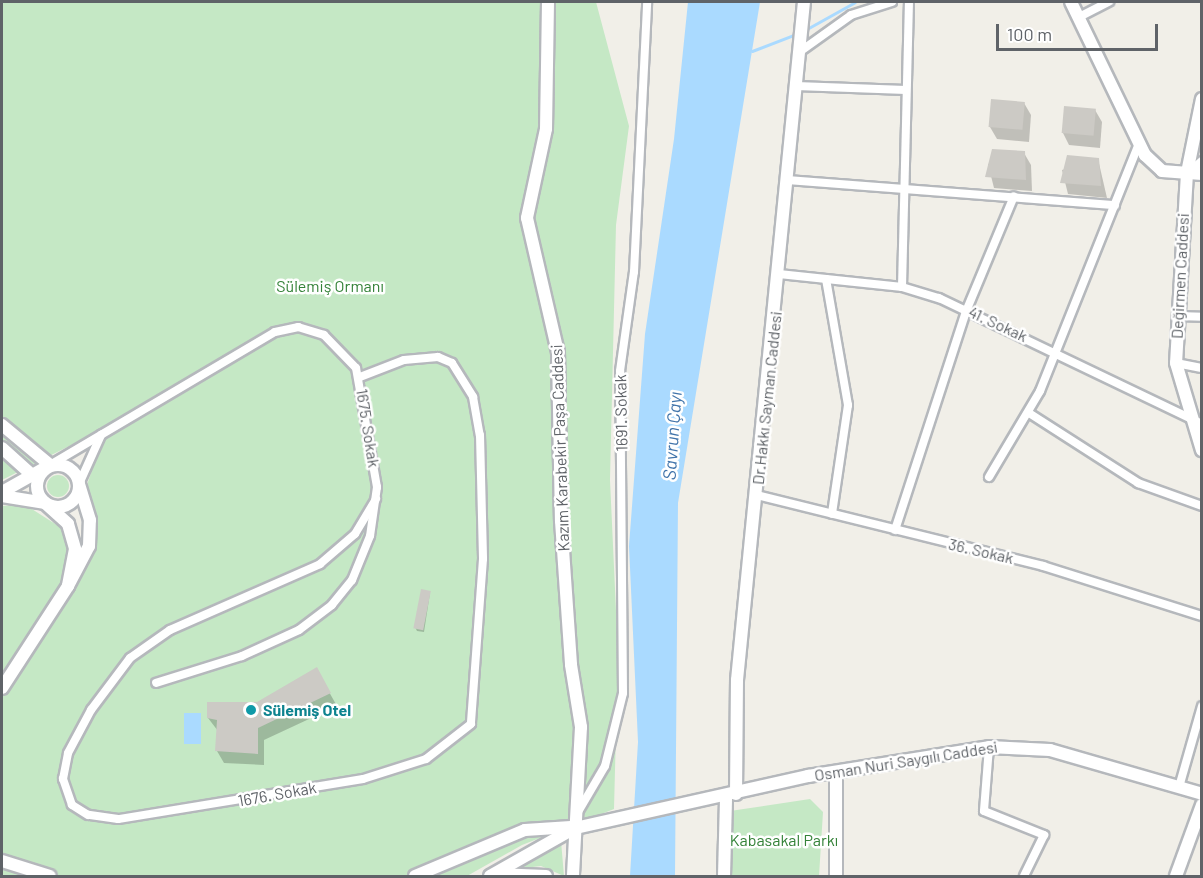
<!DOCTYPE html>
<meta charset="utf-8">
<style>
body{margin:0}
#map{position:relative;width:1203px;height:878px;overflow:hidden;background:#f1efe8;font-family:Barlow,sans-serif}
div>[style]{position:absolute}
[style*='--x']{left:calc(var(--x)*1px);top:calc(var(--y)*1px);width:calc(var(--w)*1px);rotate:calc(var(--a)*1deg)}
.green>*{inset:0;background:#c5e8c5}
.round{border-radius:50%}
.water>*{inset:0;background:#aadaff;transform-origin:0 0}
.shadow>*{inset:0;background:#0003}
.stream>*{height:3px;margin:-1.5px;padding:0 1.5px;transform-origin:1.5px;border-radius:1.5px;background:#aadaff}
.building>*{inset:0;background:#cccac5;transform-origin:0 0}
.roads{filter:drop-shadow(2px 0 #b5b8bc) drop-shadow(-2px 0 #b5b8bc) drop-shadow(0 2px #b5b8bc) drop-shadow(0 -2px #b5b8bc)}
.street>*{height:8px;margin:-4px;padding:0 4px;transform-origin:4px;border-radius:4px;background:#fff}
.secondary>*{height:12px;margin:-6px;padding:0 6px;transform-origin:6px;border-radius:6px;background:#fff}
.secondary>.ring{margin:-6px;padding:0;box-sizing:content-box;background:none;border:12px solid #fff;border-radius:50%}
.dots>*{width:16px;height:16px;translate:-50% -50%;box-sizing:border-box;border:3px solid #fff;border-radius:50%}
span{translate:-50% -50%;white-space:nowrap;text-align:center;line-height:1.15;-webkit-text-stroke:5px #fff;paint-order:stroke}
.street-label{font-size:16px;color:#5f6368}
.park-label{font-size:16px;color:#348238}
.culture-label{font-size:16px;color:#0d838f;font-weight:700}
.left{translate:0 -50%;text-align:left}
.water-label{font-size:18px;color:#4174aa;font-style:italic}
.frame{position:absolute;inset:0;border:3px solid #5f6368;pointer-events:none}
.scale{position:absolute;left:996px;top:24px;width:162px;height:27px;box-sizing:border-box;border:3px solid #5f6368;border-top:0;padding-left:8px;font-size:18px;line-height:21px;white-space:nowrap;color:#5f6368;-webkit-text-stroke:4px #fff;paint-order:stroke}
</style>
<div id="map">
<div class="green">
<i style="clip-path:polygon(2px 2px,596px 2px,629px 126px,616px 225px,610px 480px,618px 654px,614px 809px,522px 845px,467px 876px,2px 876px,2px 506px,24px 504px,60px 527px,69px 545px,94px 535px,86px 488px,98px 452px,87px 437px,2px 480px)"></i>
<i class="round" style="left:47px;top:475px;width:22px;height:22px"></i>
<i style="clip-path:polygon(810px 799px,823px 812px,819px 876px,730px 876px,730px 811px)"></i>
<i style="clip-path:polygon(561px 841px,564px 876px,541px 866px,515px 869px)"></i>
</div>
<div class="water">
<i style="clip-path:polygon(688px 2px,760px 2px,678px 503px,675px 876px,630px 876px,638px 742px,629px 546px,645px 334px,674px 139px)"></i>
<i style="left:184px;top:713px;width:17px;height:31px"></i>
</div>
<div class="shadow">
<i style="clip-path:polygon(1024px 103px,1031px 115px,1029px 142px,997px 139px,990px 127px)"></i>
<i style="clip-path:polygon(1095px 110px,1102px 122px,1100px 148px,1069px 145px,1063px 133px)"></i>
<i style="clip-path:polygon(1024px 153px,1031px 165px,1032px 191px,994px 188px,988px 164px)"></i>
<i style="clip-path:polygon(1098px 159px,1107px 198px,1068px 194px,1062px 170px)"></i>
<i style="clip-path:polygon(430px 593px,424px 632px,417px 631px,415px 627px)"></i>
<i style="clip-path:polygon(316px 669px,337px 706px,264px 740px,264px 765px,224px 763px,217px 751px,218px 731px,208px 718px,257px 703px)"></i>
</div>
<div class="stream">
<i style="--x:805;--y:30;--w:57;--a:-29.2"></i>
<i style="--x:752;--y:51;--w:47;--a:-21.1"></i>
</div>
<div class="building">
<i style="left:991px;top:99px;width:34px;height:28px;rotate:5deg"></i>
<i style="left:1064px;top:106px;width:32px;height:27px;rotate:5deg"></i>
<i style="clip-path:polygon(992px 149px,1025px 151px,1026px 180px,985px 177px)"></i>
<i style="clip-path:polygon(1067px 155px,1099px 158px,1101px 186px,1060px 183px)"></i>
<i style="left:421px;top:589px;width:10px;height:40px;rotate:11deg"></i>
<i style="clip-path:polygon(317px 667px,331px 693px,258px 728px,258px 754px,215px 751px,217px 720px,207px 718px,207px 702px,257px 702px)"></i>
</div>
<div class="roads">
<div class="street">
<i style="--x:1079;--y:17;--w:34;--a:-27"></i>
<i style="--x:798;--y:53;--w:65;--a:-35.6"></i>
<i style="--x:851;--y:15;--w:43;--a:-17.6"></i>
<i style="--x:796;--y:86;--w:110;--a:2.1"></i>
<i style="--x:1188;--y:173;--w:18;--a:-41"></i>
<i style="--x:788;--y:180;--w:328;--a:4.4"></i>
<i style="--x:779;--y:274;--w:124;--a:6"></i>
<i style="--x:902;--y:287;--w:39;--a:17"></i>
<i style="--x:939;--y:298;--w:292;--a:25.6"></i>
<i style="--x:826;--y:279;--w:128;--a:80.1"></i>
<i style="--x:848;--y:405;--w:110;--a:98.4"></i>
<i style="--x:902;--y:287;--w:285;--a:-88.6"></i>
<i style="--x:1178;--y:316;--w:24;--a:2"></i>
<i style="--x:1176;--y:363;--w:26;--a:11"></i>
<i style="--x:360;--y:377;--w:47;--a:-21.1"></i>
<i style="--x:404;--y:360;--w:34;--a:-5"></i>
<i style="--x:438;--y:357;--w:15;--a:23"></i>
<i style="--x:452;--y:363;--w:40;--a:58"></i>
<i style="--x:473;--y:397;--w:39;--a:80"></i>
<i style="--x:480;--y:435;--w:124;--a:88.6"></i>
<i style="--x:483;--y:559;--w:165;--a:94.2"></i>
<i style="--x:471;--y:724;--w:57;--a:142.1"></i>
<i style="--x:426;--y:759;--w:66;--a:162.4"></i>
<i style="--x:363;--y:779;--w:248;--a:170.7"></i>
<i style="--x:118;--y:819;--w:30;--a:-172"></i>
<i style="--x:88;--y:815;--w:19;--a:-148"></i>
<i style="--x:72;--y:805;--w:28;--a:-109"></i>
<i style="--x:63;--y:779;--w:26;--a:-79"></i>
<i style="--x:68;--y:753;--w:49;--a:-61.9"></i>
<i style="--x:91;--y:710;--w:65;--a:-53.1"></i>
<i style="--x:130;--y:658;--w:49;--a:-35"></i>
<i style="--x:170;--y:630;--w:164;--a:-23.7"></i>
<i style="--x:320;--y:564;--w:46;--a:-40.6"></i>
<i style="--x:355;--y:534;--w:41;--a:-59"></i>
<i style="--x:1029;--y:413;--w:130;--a:32.7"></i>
<i style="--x:1138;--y:483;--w:68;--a:19.8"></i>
<i style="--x:50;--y:465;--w:261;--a:-30.6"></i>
<i style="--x:275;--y:332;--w:24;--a:-12"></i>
<i style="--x:298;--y:327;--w:27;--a:17"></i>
<i style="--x:324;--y:335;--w:46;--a:45.9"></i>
<i style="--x:356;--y:368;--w:121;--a:80"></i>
<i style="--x:377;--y:487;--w:49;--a:98.1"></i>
<i style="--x:370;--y:536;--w:48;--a:112.2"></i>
<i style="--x:352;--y:580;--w:32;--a:129"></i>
<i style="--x:332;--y:605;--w:41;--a:142.9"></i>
<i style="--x:299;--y:630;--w:63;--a:155.5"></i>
<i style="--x:242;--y:656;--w:90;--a:162.6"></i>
<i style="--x:989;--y:477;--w:100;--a:-59.3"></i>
<i style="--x:1040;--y:391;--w:266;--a:-68.2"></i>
<i style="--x:79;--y:484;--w:54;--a:-65.8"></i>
<i style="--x:757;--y:495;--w:295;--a:13.9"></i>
<i style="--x:1043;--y:566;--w:167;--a:17.5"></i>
<i style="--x:895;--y:530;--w:232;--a:-72"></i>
<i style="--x:967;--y:309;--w:122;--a:-67.4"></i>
<i style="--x:989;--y:747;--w:64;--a:94.5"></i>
<i style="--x:984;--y:811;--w:65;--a:21.8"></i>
<i style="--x:1044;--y:835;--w:46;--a:116"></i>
<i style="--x:1179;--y:787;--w:84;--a:-74.1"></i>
<i style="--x:578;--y:812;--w:53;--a:-59.6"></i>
<i style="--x:605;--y:766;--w:75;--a:-76.1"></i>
<i style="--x:623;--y:693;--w:322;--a:-90.5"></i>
<i style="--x:620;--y:371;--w:100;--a:-82"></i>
<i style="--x:634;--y:272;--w:270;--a:-87.2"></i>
</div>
<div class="secondary">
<i style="--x:548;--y:2;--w:127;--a:90.9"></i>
<i style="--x:546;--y:129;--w:91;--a:102.1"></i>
<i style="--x:527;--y:218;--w:138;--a:77"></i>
<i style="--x:558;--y:352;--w:169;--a:89"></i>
<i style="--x:561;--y:521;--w:144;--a:86"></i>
<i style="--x:571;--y:665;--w:63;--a:80.8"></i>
<i style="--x:581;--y:727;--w:149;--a:93.1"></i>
<i style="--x:1071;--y:2;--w:170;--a:64.2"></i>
<i style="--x:1145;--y:155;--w:23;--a:43"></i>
<i style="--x:1162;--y:171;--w:40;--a:4.3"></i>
<i style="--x:1202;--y:99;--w:76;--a:101.5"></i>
<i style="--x:1187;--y:173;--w:190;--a:93.3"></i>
<i style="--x:1176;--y:363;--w:91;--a:73.4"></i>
<i style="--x:2;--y:425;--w:62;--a:39.8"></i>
<i style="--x:50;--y:465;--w:55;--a:150.6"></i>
<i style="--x:2;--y:448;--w:40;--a:42"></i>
<i class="ring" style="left:37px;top:465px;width:30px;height:30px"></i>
<i style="--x:2;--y:496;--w:44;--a:9.2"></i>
<i style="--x:45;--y:503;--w:31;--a:42"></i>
<i style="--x:68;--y:524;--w:26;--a:74"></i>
<i style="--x:75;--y:549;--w:38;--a:101"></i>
<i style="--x:68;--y:586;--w:45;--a:-62.3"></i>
<i style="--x:89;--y:546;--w:26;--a:-88"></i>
<i style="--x:90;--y:520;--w:38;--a:-107"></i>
<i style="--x:2;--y:688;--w:121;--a:-57.1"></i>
<i style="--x:736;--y:794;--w:114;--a:-89.5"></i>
<i style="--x:737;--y:680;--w:681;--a:-84.36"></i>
<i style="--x:2;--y:861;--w:50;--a:17.4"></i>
<i style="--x:496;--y:874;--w:50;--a:2.3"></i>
<i style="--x:415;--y:876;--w:119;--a:-22.7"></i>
<i style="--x:525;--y:830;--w:46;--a:-3.7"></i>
<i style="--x:490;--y:876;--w:98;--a:-29.5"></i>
<i style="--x:575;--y:828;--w:239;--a:-12.6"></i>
<i style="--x:808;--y:776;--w:183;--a:-9.1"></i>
<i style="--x:989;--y:747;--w:61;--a:2.8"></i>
<i style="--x:1050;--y:750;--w:158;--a:16.1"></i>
<i style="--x:724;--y:876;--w:78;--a:-88.5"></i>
<i style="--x:836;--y:876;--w:104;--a:-90"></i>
<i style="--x:1176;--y:876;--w:76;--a:-69.9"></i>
</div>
</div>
<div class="dots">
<i style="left:251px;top:710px;background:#0f9aa8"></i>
</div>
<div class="street-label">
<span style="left:1180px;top:276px;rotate:-87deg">Değirmen Caddesi</span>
<span style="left:998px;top:324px;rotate:25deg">41. Sokak</span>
<span style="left:767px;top:398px;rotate:-84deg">Dr.Hakkı Sayman Caddesi</span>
<span style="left:621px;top:413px;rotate:-91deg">1691. Sokak</span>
<span style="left:368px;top:428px;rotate:81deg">1675. Sokak</span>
<span style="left:560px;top:448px;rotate:-92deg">Kazım Karabekir Paşa Caddesi</span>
<span style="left:981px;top:551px;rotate:13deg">36. Sokak</span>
<span style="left:906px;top:761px;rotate:-9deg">Osman Nuri Saygılı Caddesi</span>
<span style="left:277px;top:794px;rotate:-10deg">1676. Sokak</span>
</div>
<div class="park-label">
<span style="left:330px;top:286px">Sülemiş Ormanı</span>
<span style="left:784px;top:840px">Kabasakal Parkı</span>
</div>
<div class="culture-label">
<span class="left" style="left:263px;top:710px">Sülemiş Otel</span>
</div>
<div class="water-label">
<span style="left:672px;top:436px;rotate:-86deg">Savrun Çayı</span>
</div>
<div class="frame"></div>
<div class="scale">100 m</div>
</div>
